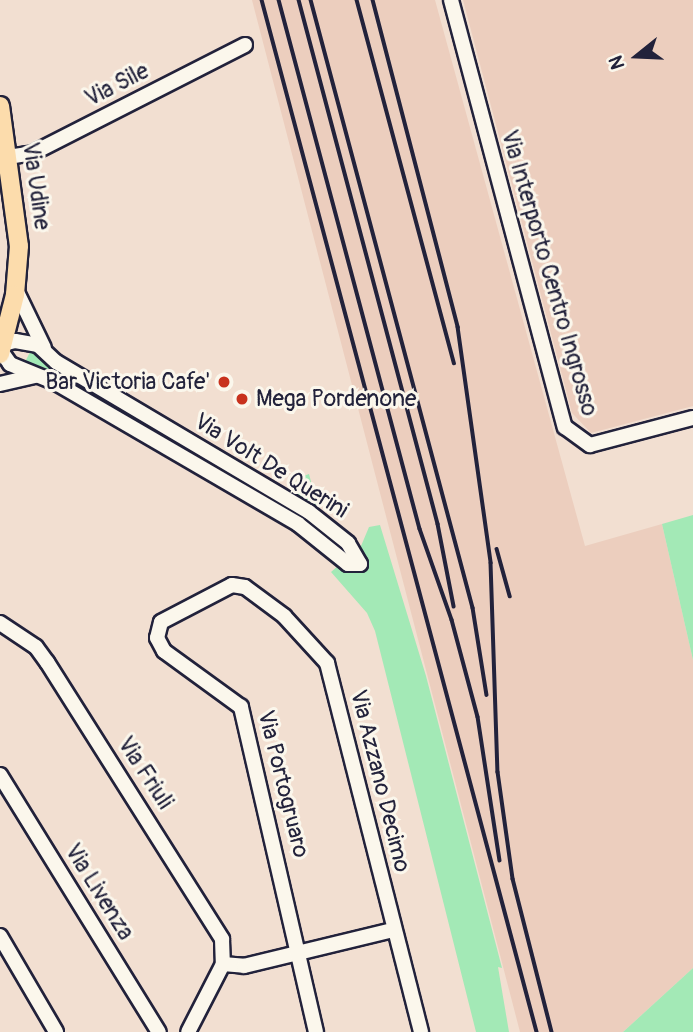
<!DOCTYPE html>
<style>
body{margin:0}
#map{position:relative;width:693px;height:1032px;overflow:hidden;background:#f2dfd1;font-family:Pangolin,sans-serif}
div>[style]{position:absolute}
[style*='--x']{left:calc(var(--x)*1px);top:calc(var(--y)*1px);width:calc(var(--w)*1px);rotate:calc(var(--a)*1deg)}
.built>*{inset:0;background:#eccebe}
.green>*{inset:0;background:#a3e9b6}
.roads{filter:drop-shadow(2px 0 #22223b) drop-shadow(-2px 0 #22223b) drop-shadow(0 2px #22223b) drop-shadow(0 -2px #22223b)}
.minor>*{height:14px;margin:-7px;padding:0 7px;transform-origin:7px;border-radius:7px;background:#fbf7ec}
.major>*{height:18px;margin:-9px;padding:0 9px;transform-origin:9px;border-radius:9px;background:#fcdcac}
.rail>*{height:3.5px;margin:-1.75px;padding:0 1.75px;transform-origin:1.75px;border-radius:1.75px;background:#22223b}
.dots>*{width:19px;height:19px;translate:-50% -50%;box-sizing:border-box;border:4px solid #fbf7ec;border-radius:50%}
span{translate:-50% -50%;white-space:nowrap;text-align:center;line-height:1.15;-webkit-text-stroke:6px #fbf7ec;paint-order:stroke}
.street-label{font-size:23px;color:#22223b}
.poi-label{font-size:23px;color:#22223b}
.right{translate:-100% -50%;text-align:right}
.left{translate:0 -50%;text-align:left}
.north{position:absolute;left:602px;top:21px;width:70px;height:70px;-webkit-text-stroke:5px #fbf7ec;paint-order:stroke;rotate:252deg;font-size:19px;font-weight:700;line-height:28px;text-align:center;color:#22223b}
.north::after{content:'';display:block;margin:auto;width:24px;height:32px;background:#22223b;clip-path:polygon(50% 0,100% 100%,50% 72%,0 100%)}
</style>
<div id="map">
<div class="built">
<i style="clip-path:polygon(252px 0,435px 0,585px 546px,662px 524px,693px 660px,693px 968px,623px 1032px,520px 1032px)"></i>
<i style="clip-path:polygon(463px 0,693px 0,693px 406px,591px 433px,572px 413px)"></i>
</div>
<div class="green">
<i style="clip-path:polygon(32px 348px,61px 375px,248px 487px,57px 375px,24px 364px)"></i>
<i style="clip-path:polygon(309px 474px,317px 505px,316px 505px,297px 494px,294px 487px,298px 478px)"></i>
<i style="clip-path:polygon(693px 515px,693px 660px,662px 524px)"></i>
<i style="clip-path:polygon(380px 525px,426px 676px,502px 968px,498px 967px,509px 1032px,476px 1032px,375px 631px,367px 613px,331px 572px,361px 546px,369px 527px)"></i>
<i style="clip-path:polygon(693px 968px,693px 1032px,623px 1032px)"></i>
</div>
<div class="roads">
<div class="minor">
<i style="--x:451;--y:0;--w:442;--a:75.1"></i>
<i style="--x:565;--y:427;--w:31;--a:36"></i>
<i style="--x:590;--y:445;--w:106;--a:-14.7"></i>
<i style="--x:8;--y:157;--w:25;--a:-9"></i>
<i style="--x:33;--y:153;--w:238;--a:-27"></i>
<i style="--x:16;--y:290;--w:64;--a:64.2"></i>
<i style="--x:1;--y:351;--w:16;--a:55"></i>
<i style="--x:10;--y:364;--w:50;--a:22.4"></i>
<i style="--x:56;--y:383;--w:280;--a:30.2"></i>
<i style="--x:298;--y:524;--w:64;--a:38.7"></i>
<i style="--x:348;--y:564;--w:12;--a:0"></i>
<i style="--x:360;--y:564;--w:24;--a:-120"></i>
<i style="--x:348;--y:543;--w:50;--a:-141.5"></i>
<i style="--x:309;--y:512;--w:294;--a:-149.3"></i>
<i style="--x:56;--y:362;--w:25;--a:-137"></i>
<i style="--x:38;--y:345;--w:23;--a:-170"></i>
<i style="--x:15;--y:341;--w:12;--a:166"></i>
<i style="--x:0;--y:384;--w:37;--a:-13"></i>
<i style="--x:0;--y:623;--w:43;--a:33.7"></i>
<i style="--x:36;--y:647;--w:19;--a:54"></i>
<i style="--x:47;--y:662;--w:328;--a:57.7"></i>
<i style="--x:222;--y:939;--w:25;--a:88"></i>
<i style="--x:223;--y:964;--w:76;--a:117.2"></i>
<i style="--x:0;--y:775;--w:302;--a:58.3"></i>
<i style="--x:0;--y:936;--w:111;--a:59.7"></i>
<i style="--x:223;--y:964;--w:21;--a:5"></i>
<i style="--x:244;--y:966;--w:153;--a:-13.6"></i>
<i style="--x:316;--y:1032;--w:334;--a:-103"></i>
<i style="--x:241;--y:707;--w:95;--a:-144"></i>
<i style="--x:164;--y:651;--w:15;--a:-118"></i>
<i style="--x:157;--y:638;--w:16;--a:-76"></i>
<i style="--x:161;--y:622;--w:80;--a:-27.5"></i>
<i style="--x:232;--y:585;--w:13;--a:9"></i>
<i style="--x:245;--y:587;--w:49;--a:36.6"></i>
<i style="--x:284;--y:616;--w:64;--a:47.5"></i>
<i style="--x:327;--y:663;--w:381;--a:75.7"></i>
</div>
<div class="major">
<i style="--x:0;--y:106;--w:141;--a:82.3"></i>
<i style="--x:19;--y:246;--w:49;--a:94.7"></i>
<i style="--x:15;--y:295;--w:61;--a:104.3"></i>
</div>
</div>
<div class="rail">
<i style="--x:262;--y:0;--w:1068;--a:75.08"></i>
<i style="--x:279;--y:0;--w:547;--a:75.08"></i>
<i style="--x:420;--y:529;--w:96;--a:70.6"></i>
<i style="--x:452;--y:620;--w:100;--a:75"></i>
<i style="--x:478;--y:717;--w:145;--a:81.3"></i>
<i style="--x:299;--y:0;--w:542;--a:75.14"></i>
<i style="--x:438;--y:524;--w:84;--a:79"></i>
<i style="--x:311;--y:0;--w:629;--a:75.08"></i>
<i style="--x:473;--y:608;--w:88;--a:80.9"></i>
<i style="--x:357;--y:0;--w:376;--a:75"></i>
<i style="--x:373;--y:0;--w:338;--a:75.4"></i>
<i style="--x:458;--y:327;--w:238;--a:82"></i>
<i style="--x:491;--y:563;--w:209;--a:88.1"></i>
<i style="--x:498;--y:772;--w:108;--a:82"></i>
<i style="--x:513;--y:879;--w:158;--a:75.7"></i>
<i style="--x:497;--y:549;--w:49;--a:74.5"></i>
</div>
<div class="dots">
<i style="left:224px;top:382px;background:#c8321e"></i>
<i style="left:242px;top:399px;background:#c8321e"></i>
</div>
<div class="street-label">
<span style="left:117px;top:85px;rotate:-27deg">Via Sile</span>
<span style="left:36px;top:186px;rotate:82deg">Via Udine</span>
<span style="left:549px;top:273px;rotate:74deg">Via Interporto Centro Ingrosso</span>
<span style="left:271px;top:466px;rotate:32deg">Via Volt De Querini</span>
<span style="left:145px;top:773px;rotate:57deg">Via Friuli</span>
<span style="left:380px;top:781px;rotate:76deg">Via Azzano Decimo</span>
<span style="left:283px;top:784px;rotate:76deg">Via Portogruaro</span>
<span style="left:99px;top:892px;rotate:58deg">Via Livenza</span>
</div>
<div class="poi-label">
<span class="right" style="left:210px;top:382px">Bar Victoria Cafe'</span>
<span class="left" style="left:256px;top:399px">Mega Pordenone</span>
</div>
<div class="north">N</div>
</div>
